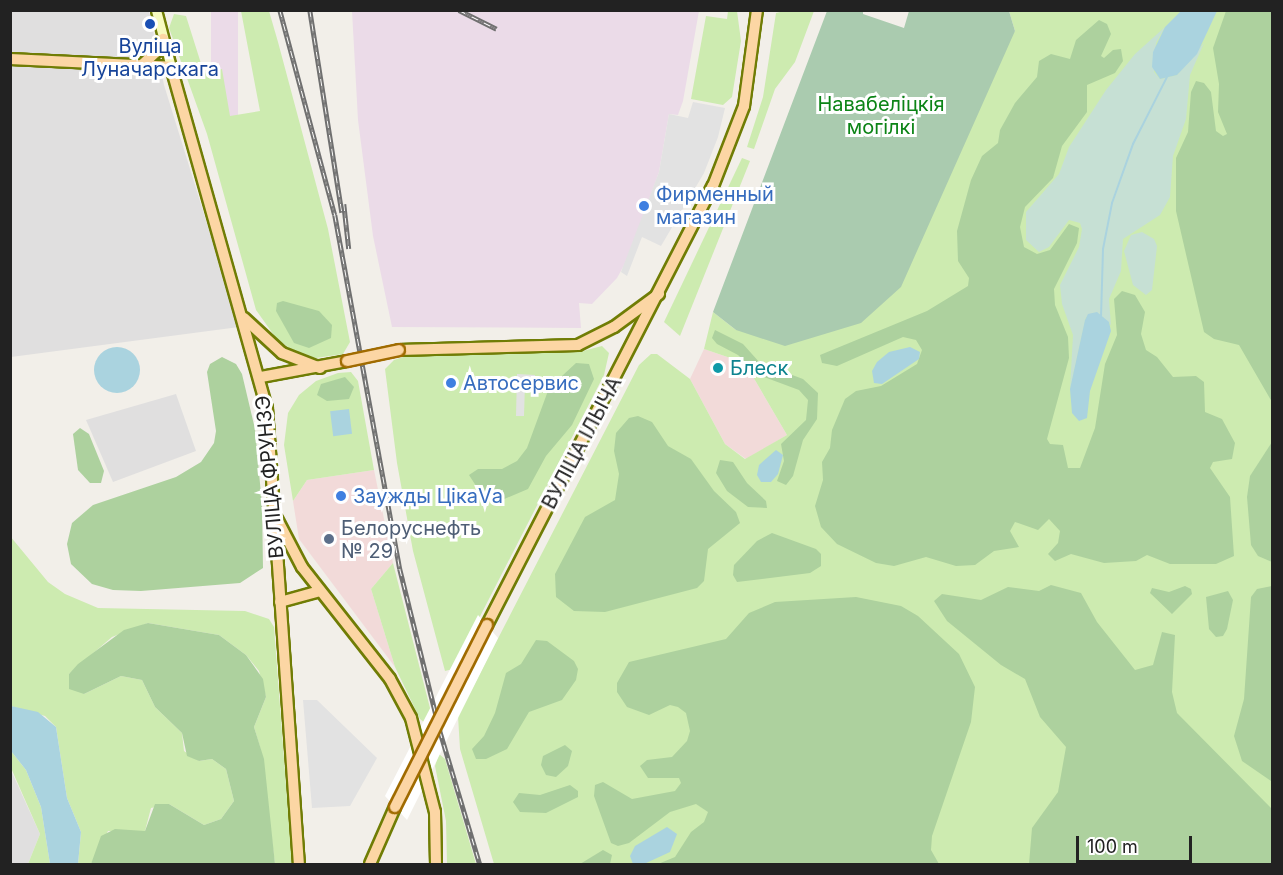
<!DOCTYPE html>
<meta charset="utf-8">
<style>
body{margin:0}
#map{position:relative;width:1283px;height:875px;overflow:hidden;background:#f2efe9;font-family:Inter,sans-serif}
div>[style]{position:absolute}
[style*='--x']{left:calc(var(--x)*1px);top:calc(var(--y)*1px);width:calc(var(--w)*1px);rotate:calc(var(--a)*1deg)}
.residential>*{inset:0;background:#e0dfdf}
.commercial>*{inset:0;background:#f2dad9}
.industrial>*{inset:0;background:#ebdbe8;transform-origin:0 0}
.grass>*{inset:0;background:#cdebb0}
.forest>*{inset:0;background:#add19e}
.wetland>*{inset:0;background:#c6e0d4}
.cemetery>*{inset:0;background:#aacbaf}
.parking>*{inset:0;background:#e2e2e2}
.water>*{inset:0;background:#aad3df;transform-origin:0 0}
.round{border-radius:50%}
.pier>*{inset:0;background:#fff}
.stream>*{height:2px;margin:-1px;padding:0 1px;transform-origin:1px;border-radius:1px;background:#aad3df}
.roads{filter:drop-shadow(2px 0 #707d05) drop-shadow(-2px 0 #707d05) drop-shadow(0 2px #707d05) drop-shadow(0 -2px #707d05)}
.secondary>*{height:9px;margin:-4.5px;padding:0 4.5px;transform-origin:4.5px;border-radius:4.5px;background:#f7fabf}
.primary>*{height:10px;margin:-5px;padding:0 5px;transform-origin:5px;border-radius:5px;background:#fcd6a4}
.rail>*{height:4.5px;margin-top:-2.25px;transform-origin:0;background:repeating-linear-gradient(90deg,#fff 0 7px,#707070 0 14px);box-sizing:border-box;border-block:2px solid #707070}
.bridges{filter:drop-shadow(2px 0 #a06b00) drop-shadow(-2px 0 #a06b00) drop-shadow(0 2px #a06b00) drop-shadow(0 -2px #a06b00)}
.primary-bridge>*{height:10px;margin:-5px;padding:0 5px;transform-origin:5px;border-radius:5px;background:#fcd6a4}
.dots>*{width:16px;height:16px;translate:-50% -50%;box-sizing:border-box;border:3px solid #fff;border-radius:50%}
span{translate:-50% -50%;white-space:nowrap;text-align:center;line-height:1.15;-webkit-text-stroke:6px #fff;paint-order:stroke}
.transit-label{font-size:20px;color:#164399}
.park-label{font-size:20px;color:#0c8416}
.shop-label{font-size:20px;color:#366cbe}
.left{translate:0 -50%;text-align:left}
.culture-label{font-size:20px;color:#0d838f}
.street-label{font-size:20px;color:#222}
.service-label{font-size:20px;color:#4e5e75}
.frame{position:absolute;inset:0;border:12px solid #222;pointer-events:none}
.scale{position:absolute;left:1076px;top:836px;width:116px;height:27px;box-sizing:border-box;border:3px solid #222;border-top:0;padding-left:8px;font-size:18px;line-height:21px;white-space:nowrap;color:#222;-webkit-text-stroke:4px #fff;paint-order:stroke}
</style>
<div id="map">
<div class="residential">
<i style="clip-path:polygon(10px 11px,149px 11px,164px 85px,239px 327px,11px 357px)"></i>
<i style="clip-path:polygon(176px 394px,196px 451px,113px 482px,86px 420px)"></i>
<i style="clip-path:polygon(10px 768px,40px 834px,28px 864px,11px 864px)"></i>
</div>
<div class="commercial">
<i style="clip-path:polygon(704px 349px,745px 363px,787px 435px,746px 459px,725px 444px,690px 379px)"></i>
<i style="clip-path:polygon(374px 470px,393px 563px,371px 589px,395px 667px,299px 539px,293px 501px,307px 480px)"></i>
</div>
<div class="industrial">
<i style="left:211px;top:11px;width:27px;height:107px"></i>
<i style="clip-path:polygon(352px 11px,699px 11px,683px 101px,678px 115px,669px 114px,659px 172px,627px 260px,617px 278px,592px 304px,579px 303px,581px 328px,392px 327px,373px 236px,358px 120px)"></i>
</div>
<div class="grass">
<i style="clip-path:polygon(241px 11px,269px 11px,278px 42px,328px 229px,350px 342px,343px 354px,316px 358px,297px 354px,276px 338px,256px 310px,207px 134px,169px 28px,174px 14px,186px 16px,204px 73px,222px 69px,230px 116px,260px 111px)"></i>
<i style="clip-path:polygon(728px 11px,737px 11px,741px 41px,732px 97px,723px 105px,691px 99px,706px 16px,727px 19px)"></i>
<i style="clip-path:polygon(784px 11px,814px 11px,795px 62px,775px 89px,754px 149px,747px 147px,763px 97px,776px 13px)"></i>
<i style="clip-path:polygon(1009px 11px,1272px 11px,1272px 864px,494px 864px,460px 749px,458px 716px,639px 365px,651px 354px,657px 354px,690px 379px,725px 444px,745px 459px,787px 435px,745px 363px,704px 349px,713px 312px,736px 330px,1015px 31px)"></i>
<i style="clip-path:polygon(742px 158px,750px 161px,680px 336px,664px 322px)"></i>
<i style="clip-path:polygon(602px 346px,609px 353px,604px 375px,453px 669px,445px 671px,413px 551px,397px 463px,385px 369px,394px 360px,409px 355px,579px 352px)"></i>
<i style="clip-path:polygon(351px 372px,358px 381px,374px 470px,307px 480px,293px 501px,284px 445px,288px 413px,299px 395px,316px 381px,338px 373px)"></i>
<i style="clip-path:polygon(10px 536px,48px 582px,65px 594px,98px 608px,245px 611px,269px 619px,274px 627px,292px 864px,275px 864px,260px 747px,254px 727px,266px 697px,259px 671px,246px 655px,219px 635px,148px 623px,112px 637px,69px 674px,84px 694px,121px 676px,142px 680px,155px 707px,182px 733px,184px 751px,199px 761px,212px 759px,226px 769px,234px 801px,221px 819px,204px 825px,169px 804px,151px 808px,145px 831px,108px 831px,91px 864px,78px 864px,81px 832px,67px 798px,56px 727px,45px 716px,11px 706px)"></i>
<i style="clip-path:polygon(393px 563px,431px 712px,425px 723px,420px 719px,395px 667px,371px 589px)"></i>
<i style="clip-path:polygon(11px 751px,26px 770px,41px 807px,50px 864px,28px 864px,40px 834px,11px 768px)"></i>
<i style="clip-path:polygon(439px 754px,445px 759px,476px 864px,447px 864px,446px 821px,435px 766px)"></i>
</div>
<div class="forest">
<i style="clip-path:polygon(1226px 11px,1272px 11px,1272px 402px,1239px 345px,1214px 339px,1204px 332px,1176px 211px,1176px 158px,1188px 132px,1191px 92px,1196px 81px,1204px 83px,1211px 92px,1216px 131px,1223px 136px,1227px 134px,1218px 112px,1219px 84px,1213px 48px)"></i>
<i style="clip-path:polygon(1099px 20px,1107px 24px,1111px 34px,1101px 56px,1104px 58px,1113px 50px,1121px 49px,1123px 61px,1115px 73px,1087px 85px,1087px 112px,1062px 146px,1053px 178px,1025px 207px,1020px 227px,1024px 247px,1037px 254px,1050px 250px,1069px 224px,1079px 228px,1077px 243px,1054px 289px,1055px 305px,1068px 337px,1069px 358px,1047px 439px,1050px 444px,1063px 445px,1068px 468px,1080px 468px,1095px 428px,1105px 364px,1117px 335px,1114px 299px,1122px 291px,1135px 295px,1145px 312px,1141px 334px,1146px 350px,1157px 357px,1173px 377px,1196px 376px,1204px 382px,1205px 412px,1222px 419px,1235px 443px,1232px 459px,1213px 462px,1210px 468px,1230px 497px,1234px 556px,1216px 564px,1170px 564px,1147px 555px,1136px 561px,1104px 563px,1071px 554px,1055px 561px,1048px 554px,1058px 543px,1060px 531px,1049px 519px,1038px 530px,1015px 522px,1010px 531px,1019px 547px,994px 551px,975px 565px,956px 566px,926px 557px,894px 566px,876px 563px,837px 544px,821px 527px,815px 506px,823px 480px,822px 462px,830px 448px,832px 430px,845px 399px,856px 391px,881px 386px,917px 364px,922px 350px,916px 340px,903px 337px,837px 366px,822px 363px,820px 355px,927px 311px,968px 286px,969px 278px,958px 261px,957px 231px,971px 180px,982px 156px,998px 143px,1000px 130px,1015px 103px,1037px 77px,1039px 61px,1051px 54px,1070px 59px,1076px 40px)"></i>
<i style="clip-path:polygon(283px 301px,319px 311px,332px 325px,331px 338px,309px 348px,294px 343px,276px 311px,277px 303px)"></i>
<i style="clip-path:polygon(715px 330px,743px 344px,760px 363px,803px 379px,818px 393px,817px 419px,803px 440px,793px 476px,786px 485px,777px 481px,784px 461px,781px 444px,806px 420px,808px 400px,799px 390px,759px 375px,738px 355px,717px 344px,712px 338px)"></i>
<i style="clip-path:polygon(222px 357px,236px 364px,242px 374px,255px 429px,262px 505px,263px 568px,240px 583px,141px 591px,113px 590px,92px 584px,71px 564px,67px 544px,72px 523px,93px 505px,176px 477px,201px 462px,214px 443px,216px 431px,207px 372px,210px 364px)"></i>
<i style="clip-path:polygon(576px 363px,589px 364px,594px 379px,572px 425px,546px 456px,528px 489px,502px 500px,480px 492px,469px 475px,478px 469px,502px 469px,517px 461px,527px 448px,549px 388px)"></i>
<i style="clip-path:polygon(345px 377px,354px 387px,349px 399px,327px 401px,317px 395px,321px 384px)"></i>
<i style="clip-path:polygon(638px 416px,652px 422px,668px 446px,691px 459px,714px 491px,736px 512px,740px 523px,708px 549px,704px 581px,697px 588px,605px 612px,574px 611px,556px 597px,555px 574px,585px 517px,615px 500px,619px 474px,614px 451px,616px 433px,629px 418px)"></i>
<i style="clip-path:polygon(80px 428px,89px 434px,104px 471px,101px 483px,90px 483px,78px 470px,73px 434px)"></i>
<i style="clip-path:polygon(1272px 442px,1272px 562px,1258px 556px,1251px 545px,1247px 497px,1250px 476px)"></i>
<i style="clip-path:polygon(720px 460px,733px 462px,747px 483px,766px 501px,767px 508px,748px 507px,727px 491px,716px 473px)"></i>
<i style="clip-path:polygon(772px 533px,816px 549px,821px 554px,821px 566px,810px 573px,737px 582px,733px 575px,734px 565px,757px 541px)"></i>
<i style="clip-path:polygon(1051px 585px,1081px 593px,1097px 622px,1135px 670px,1153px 665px,1162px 632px,1175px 635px,1172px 692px,1177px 713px,1272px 809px,1272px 864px,1029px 864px,1032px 828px,1058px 792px,1066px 747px,1040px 717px,1025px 679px,1001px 665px,947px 621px,934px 601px,942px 594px,981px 600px,1008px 587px,1039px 591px)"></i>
<i style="clip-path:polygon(1185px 586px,1191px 589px,1192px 594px,1172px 614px,1150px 593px,1152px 588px,1169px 592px)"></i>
<i style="clip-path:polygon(1272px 586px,1272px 781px,1271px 781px,1242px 761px,1234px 736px,1244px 699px,1251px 597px,1257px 589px)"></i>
<i style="clip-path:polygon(1228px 591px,1233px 600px,1227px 629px,1223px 636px,1216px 637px,1209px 629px,1206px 597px)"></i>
<i style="clip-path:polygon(856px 597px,901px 606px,918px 616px,959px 654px,975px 687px,971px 722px,932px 836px,931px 850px,939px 864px,658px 864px,675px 857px,691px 832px,704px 822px,708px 812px,696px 804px,670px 812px,629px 843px,618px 846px,611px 843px,594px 796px,595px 785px,603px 782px,632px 799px,675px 791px,681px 783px,679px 778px,648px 778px,640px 766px,647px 760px,672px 757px,687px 741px,690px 731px,686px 713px,678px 707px,670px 705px,649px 715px,627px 707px,617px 692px,617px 683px,629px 662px,726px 639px,749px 613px,775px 602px)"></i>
<i style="clip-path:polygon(148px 623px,219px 635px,246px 655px,263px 679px,266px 697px,254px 727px,264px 759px,275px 864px,91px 864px,101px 836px,115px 829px,145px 831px,155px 804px,169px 804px,204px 825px,221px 819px,234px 801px,226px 769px,212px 759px,199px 761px,187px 756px,182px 733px,155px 707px,142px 680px,121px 676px,84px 694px,69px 689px,69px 674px,78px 664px,124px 630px)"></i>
<i style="clip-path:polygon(536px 640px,547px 641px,574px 661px,578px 669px,576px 680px,562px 700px,529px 712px,507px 749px,486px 759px,476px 759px,472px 749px,484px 736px,495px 713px,506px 673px,521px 664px)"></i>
<i style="clip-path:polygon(565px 745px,572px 751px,568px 766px,556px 777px,546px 775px,541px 765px,543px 756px)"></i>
<i style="clip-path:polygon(570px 785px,578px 791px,578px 797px,546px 813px,520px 812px,513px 802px,519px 793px,540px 795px)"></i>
<i style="clip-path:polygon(603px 850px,612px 855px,610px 864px,580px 864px)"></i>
</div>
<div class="wetland">
<i style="clip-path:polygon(1165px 27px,1156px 43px,1154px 72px,1160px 79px,1177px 75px,1204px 43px,1190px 75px,1186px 119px,1173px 156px,1170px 197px,1160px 215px,1123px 239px,1121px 271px,1109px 299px,1111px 326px,1109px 322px,1086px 317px,1070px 389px,1073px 335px,1062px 304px,1060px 285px,1079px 247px,1082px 229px,1080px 223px,1069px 220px,1049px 247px,1039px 252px,1026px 240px,1026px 212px,1059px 174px,1069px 147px,1106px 90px,1135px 54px)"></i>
<i style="clip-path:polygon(1142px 232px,1154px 239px,1157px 246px,1152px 290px,1146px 295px,1133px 285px,1124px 251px,1131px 235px)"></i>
</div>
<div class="cemetery">
<i style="clip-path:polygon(827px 11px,863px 11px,863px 14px,904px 28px,909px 11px,1009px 11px,1015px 31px,901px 287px,861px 323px,785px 346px,736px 330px,713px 312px)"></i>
</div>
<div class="parking">
<i style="clip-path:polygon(693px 102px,725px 108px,718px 137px,704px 173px,661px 246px,642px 237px,627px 276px,621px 272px,659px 172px,669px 114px,688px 118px)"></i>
<i style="clip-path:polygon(517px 374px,535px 375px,535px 384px,525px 384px,524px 416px,516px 416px)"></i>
<i style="clip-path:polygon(303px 700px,317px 700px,377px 758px,350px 806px,312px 808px)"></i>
</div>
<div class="water">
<i style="clip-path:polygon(1181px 11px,1217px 11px,1197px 54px,1177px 75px,1160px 79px,1152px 67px,1153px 52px,1165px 27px)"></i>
<i style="clip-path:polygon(1097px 312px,1109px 322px,1111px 331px,1090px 391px,1087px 418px,1079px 421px,1072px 413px,1070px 389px,1085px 320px,1088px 314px)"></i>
<i class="round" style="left:94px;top:347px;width:46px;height:46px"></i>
<i style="clip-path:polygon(910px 347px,920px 352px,919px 359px,882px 384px,874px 383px,872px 371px,877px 362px,889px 352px)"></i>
<i style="left:349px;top:409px;width:25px;height:19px;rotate:83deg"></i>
<i style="clip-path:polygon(776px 450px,783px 455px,778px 474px,771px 482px,761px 482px,757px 475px,759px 465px)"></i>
<i style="clip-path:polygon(11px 706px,38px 712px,56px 727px,67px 798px,81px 832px,78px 864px,50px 864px,41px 807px,26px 770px,11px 751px)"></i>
<i style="clip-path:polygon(667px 827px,677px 834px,670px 852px,644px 864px,633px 864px,630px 856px,635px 846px)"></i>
</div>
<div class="pier">
<i style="clip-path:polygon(478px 615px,498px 638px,407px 820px,385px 796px)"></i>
</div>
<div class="stream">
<i style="--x:1101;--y:317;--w:68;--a:-88.3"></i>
<i style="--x:1103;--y:249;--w:47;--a:-78.9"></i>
<i style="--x:1112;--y:203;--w:63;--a:-70.4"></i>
<i style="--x:1133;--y:144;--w:75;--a:-63.1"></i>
</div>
<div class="roads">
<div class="secondary">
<i style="--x:156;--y:10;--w:59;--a:75.3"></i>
</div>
<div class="primary">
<i style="--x:10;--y:59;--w:161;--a:2.8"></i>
<i style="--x:171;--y:67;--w:354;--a:74.3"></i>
<i style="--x:267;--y:408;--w:457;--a:86"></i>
<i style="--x:143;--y:64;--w:18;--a:-43"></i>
<i style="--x:156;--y:52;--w:15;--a:-62"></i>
<i style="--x:244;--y:318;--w:52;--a:42.6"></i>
<i style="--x:282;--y:353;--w:41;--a:21.5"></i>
<i style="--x:399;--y:350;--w:179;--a:-1.6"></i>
<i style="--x:578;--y:345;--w:40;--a:-26.6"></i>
<i style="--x:614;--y:327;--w:56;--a:-36.3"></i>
<i style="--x:261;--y:377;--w:87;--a:-10.5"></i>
<i style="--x:277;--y:519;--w:54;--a:62.5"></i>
<i style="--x:302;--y:567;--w:142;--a:51.8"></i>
<i style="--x:390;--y:679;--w:44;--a:61.7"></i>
<i style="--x:411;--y:718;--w:97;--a:75.7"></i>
<i style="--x:435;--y:812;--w:52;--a:88.9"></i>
<i style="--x:280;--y:602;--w:41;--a:-15.4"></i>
<i style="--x:487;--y:625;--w:494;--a:-62.8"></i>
<i style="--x:713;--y:186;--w:86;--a:-68.8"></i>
<i style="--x:744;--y:106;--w:97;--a:-82.3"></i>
<i style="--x:370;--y:864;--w:62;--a:-66.3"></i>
</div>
</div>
<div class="rail">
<i style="--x:280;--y:10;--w:212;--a:75"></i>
<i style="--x:335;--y:215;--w:360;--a:79.6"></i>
<i style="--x:400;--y:569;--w:167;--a:76.1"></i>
<i style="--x:440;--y:731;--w:139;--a:73.3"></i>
<i style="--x:310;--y:10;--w:205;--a:81"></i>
<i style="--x:459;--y:10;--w:42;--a:26.6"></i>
<i style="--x:344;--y:204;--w:45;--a:83.7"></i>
</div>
<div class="bridges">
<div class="primary-bridge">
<i style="--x:347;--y:361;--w:53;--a:-11.9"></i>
<i style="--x:395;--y:807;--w:204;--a:-63.2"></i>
</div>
</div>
<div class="dots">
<i style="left:150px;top:24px;background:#1a4fb4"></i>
<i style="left:644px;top:206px;background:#3f7fe0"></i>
<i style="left:718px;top:368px;background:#0f9aa8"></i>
<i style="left:451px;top:383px;background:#3f7fe0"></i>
<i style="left:341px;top:496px;background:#3f7fe0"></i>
<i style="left:329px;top:539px;background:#5c6f8a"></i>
</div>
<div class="transit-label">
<span style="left:150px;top:58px">Вуліца<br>Луначарскага</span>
</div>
<div class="park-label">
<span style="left:881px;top:116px">Навабеліцкія<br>могілкі</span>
</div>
<div class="shop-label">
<span class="left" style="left:656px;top:206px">Фирменный<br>магазин</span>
<span class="left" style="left:463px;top:383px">Автосервис</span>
<span class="left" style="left:353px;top:496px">Заужды ЦікаVа</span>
</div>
<div class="culture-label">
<span class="left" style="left:730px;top:368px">Блеск</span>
</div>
<div class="street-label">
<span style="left:582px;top:443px;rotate:-62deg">ВУЛІЦА ІЛЬІЧА</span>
<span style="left:270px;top:477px;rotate:-95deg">ВУЛІЦА ФРУНЗЭ</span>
</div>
<div class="service-label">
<span class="left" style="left:341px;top:540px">Белоруснефть<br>№ 29</span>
</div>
<div class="frame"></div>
<div class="scale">100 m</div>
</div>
